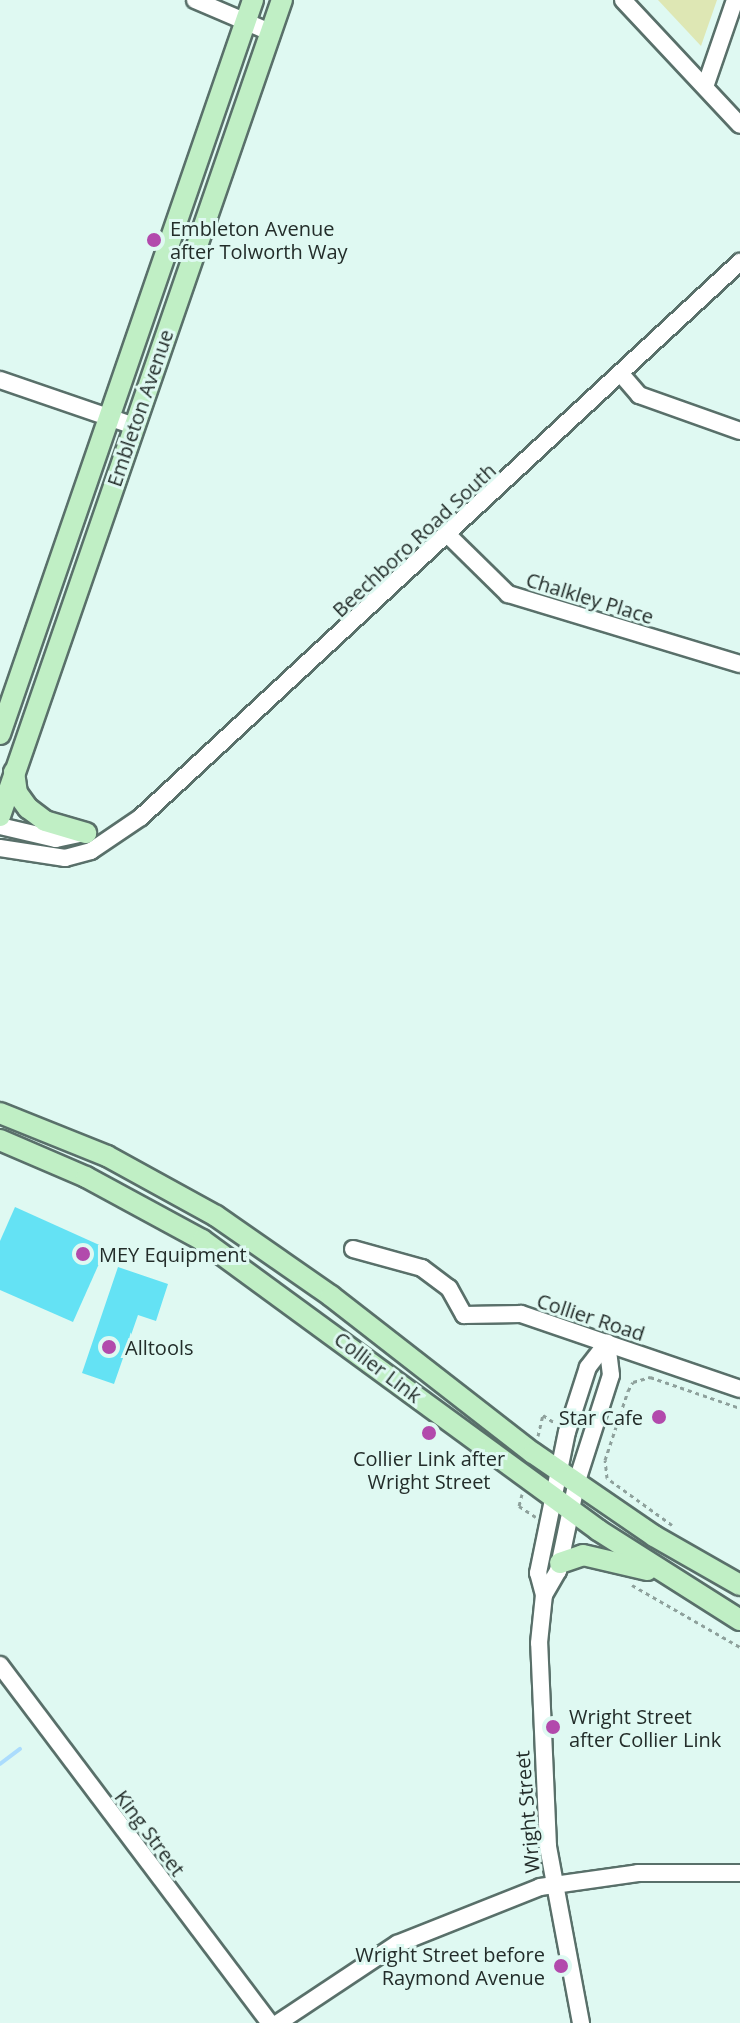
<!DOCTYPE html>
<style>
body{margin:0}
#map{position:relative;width:740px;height:2023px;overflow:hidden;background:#dff9f2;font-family:"Open Sans",sans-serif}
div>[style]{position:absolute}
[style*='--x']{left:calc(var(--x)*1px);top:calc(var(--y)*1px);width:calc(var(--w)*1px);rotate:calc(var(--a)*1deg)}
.green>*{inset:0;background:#dee7b4}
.stream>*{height:4px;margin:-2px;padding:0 2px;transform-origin:2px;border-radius:2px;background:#abdcfd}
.building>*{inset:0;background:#64e2f4}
.path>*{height:3px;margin-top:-1.5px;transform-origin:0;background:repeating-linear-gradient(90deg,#8ea19c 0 4px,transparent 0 8px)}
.roads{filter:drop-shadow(2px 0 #59706a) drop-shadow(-2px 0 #59706a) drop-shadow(0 2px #59706a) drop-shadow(0 -2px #59706a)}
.minor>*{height:16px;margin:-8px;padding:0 8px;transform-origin:8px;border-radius:8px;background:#fff}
.major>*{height:20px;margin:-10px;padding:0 10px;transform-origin:10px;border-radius:10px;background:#c0efc5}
.dots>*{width:22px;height:22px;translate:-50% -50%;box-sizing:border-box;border:4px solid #dff9f2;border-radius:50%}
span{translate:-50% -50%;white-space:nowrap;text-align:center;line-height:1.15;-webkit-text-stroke:6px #dff9f2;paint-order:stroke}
.poi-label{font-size:20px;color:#232d2a}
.left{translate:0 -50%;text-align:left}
.right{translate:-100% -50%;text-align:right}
.street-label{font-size:20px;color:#232d2a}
</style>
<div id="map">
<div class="green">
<i style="clip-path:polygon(658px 0,717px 0,701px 46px)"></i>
</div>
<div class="stream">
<i style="--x:0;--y:1764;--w:25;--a:-37"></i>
</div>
<div class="building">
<i style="clip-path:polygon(15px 1207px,106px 1248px,73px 1322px,0 1290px,0 1241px)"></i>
<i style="clip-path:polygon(118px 1267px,168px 1284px,156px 1321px,138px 1315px,114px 1384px,82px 1373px)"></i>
</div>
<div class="path">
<i style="--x:538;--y:1436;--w:22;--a:-77"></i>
<i style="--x:543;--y:1415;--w:14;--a:34"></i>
<i style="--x:522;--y:1494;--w:12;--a:104"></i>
<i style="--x:519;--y:1506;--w:20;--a:33"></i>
<i style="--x:672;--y:1525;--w:80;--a:-144.1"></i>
<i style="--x:607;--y:1478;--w:18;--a:-96"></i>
<i style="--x:605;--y:1460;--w:73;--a:-71.6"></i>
<i style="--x:628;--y:1391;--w:10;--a:-61"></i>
<i style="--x:633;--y:1382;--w:18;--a:-16"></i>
<i style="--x:650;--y:1377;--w:95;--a:19"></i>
<i style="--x:632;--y:1585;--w:125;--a:29.9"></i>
</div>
<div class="roads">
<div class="minor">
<i style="--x:195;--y:0;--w:82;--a:23.1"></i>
<i style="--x:623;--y:0;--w:171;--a:46.9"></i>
<i style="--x:705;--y:87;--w:92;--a:-71"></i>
<i style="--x:621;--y:374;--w:28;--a:49"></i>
<i style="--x:639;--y:395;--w:107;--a:19.6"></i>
<i style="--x:0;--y:380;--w:142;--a:18.9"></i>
<i style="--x:449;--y:536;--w:83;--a:44.5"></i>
<i style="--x:508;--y:594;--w:242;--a:16.8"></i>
<i style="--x:0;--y:826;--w:57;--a:13.1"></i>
<i style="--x:56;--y:839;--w:30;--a:-12"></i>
<i style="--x:0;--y:848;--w:66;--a:8.7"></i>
<i style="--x:65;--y:858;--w:27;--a:-15"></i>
<i style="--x:91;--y:851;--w:60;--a:-34.2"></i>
<i style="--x:141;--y:817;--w:817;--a:-42.82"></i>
<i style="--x:353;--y:1249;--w:72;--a:15.4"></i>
<i style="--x:422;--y:1268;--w:34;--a:37"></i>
<i style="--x:449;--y:1288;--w:31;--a:61"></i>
<i style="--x:464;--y:1315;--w:57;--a:-1"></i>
<i style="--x:521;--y:1314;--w:231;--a:18.9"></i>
<i style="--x:544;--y:1595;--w:28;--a:-60"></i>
<i style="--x:558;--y:1571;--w:92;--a:-78.1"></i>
<i style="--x:577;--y:1481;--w:111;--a:-72.2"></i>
<i style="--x:611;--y:1375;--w:32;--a:-97"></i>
<i style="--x:0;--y:1665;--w:448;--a:53"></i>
<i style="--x:278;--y:2023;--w:143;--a:-33.6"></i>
<i style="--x:397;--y:1944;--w:154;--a:-21.7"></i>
<i style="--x:540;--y:1887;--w:99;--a:-8.1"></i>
<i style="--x:638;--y:1873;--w:102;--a:0"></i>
<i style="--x:581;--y:2023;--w:180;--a:-100.6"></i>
<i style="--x:548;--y:1846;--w:203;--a:-92.5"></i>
<i style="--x:539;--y:1643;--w:48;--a:-84.1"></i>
<i style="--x:544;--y:1595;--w:23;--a:-105"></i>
<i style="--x:538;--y:1573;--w:144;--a:-78.4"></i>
<i style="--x:567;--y:1432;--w:68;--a:-72.1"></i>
<i style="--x:588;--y:1367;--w:31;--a:-52"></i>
</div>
<div class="major">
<i style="--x:0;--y:734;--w:776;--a:-70.98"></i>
<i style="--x:14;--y:772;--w:21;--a:82"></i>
<i style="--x:17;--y:793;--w:19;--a:54"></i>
<i style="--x:28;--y:808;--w:21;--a:37"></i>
<i style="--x:45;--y:821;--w:43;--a:16.3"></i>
<i style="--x:0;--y:816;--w:863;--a:-70.94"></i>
<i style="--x:0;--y:1113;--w:115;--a:21.9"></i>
<i style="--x:107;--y:1156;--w:124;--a:28.8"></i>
<i style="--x:216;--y:1216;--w:140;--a:34.8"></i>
<i style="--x:331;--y:1296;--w:256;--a:37.9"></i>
<i style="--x:533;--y:1453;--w:147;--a:34.4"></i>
<i style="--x:654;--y:1536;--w:99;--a:29.7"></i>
<i style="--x:0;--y:1140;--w:94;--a:23.3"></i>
<i style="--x:86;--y:1177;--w:132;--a:28.5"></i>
<i style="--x:202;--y:1240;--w:491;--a:36.2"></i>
<i style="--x:598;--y:1530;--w:168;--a:32.4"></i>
<i style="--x:560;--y:1563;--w:24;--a:-19"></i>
<i style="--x:583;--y:1555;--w:66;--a:13.2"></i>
</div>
</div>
<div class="dots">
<i style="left:154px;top:240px;background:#b24aac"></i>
<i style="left:83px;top:1254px;background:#b24aac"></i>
<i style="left:109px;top:1347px;background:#b24aac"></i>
<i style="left:659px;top:1417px;background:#b24aac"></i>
<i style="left:429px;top:1433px;background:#b24aac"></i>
<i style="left:553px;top:1727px;background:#b24aac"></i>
<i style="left:561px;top:1966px;background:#b24aac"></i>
</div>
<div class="poi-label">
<span class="left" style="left:170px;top:240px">Embleton Avenue<br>after Tolworth Way</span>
<span class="left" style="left:99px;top:1254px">MEY Equipment</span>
<span class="left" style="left:125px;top:1347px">Alltools</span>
<span class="right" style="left:643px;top:1417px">Star Cafe</span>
<span style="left:429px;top:1470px">Collier Link after<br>Wright Street</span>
<span class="left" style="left:569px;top:1728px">Wright Street<br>after Collier Link</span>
<span class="right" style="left:545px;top:1966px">Wright Street before<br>Raymond Avenue</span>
</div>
<div class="street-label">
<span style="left:140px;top:408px;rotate:-71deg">Embleton Avenue</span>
<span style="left:414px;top:540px;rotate:-43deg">Beechboro Road South</span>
<span style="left:590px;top:598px;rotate:17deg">Chalkley Place</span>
<span style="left:591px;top:1317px;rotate:18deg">Collier Road</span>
<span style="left:378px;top:1367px;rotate:37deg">Collier Link</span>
<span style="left:527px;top:1812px;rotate:-95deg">Wright Street</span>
<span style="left:150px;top:1833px;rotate:53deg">King Street</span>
</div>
</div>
